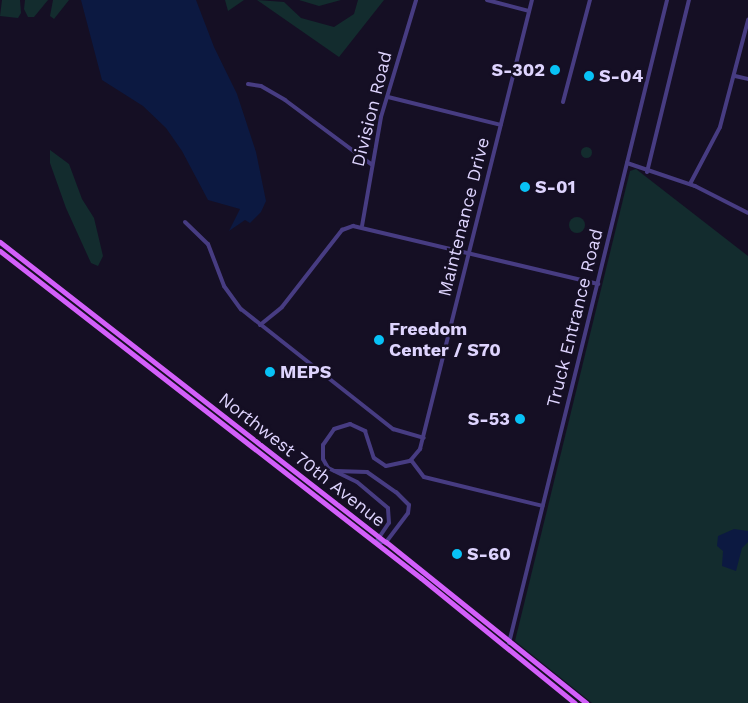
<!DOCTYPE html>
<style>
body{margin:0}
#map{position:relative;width:748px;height:703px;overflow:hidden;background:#150f24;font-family:"Work Sans",sans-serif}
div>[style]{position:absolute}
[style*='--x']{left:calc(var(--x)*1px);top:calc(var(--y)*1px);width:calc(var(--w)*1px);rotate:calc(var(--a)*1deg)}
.green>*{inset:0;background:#132c2e}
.round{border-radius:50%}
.water>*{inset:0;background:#0c1941}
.minor>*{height:4px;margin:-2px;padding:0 2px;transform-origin:2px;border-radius:2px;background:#473c82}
.major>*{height:5px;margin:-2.5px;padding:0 2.5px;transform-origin:2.5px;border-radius:2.5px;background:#d35ffa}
.dots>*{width:14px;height:14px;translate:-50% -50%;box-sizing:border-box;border:2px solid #150f24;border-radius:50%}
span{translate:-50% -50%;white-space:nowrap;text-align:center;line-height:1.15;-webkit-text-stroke:5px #150f24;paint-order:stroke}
.poi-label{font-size:18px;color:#ded4fe;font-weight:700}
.right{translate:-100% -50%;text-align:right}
.left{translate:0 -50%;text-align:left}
.street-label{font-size:18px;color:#ded4fe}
</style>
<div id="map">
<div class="green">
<i style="clip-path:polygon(2px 0,20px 0,21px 13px,18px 18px,0 16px)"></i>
<i style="clip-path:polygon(25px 0,48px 0,34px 17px,28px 17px,24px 9px)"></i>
<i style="clip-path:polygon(53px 0,69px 0,54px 19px,50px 16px)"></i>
<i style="clip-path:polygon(225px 0,244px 0,228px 11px)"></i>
<i style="clip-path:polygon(257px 0,284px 2px,301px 18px,334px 27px,354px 14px,358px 0,384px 0,339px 57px)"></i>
<i style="clip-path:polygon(299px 0,341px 0,319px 6px)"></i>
<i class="round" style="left:580.5px;top:146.5px;width:11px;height:11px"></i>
<i style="clip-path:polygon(50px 150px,69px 164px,82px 199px,94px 218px,103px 256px,98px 266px,91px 263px,66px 208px,50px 163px)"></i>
<i style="clip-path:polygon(636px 169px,748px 256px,748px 703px,592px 703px,515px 641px,630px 171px)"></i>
<i class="round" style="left:569px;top:217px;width:16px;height:16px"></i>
</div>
<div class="water">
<i style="clip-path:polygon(81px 0,196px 0,214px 47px,237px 94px,256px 152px,266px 201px,261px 212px,250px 223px,245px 220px,229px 231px,240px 209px,208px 200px,182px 151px,166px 128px,143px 106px,102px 80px)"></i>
<i style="clip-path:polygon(734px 529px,748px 531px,748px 542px,742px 548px,736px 571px,722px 566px,723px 551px,717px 546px,718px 536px)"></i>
</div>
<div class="minor">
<i style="--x:487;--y:0;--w:43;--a:14.7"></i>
<i style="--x:735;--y:76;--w:13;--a:13"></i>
<i style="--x:248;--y:84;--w:13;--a:9"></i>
<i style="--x:261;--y:86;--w:28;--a:30"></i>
<i style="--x:285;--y:100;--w:107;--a:36.7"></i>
<i style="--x:388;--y:97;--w:116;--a:13.9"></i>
<i style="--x:563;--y:102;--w:106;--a:-75.2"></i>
<i style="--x:627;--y:163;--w:72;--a:18.7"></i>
<i style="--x:695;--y:186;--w:59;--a:27"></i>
<i style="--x:647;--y:172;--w:177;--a:-76.3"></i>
<i style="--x:690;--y:184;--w:64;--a:-62.2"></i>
<i style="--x:720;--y:127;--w:111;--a:-75.3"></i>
<i style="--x:185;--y:222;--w:32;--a:44"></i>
<i style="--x:208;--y:244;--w:45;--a:69.1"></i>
<i style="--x:224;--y:286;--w:29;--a:54"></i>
<i style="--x:241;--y:309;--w:194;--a:38.3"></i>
<i style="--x:393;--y:429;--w:32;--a:16"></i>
<i style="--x:362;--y:226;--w:111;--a:-80.1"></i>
<i style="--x:381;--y:117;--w:122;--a:-73.3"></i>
<i style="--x:260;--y:325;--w:28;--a:-39"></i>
<i style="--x:282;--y:307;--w:98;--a:-52.1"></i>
<i style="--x:342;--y:230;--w:12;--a:-20"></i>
<i style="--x:353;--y:226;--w:252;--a:13.3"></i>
<i style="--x:411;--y:460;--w:21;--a:53"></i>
<i style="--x:424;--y:477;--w:122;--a:13.7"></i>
<i style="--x:335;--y:471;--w:32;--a:2"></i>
<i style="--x:367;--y:472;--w:35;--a:35"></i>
<i style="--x:396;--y:492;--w:18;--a:45"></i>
<i style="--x:409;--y:505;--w:8;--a:97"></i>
<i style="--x:408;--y:513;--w:36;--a:127"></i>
<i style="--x:386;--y:542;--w:10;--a:180"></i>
<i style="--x:376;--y:542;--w:23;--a:-56"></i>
<i style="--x:389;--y:523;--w:15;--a:-94"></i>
<i style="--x:388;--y:508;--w:40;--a:-140"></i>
<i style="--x:357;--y:482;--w:32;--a:-154"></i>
<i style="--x:328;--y:468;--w:10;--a:-119"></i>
<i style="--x:323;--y:459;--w:14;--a:-90"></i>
<i style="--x:323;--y:445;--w:19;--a:-55"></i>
<i style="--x:334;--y:429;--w:17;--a:-17"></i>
<i style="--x:350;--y:424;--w:17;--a:25"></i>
<i style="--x:365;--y:431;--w:28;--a:72"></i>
<i style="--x:374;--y:458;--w:14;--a:34"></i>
<i style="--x:386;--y:466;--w:25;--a:-12"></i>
<i style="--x:410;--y:461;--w:16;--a:-50"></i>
<i style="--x:420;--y:449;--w:463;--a:-76"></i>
<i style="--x:509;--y:643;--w:662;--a:-76.19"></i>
</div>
<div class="major">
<i style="--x:0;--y:242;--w:489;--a:37.9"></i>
<i style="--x:386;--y:542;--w:257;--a:38.8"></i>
<i style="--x:0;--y:251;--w:533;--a:37.84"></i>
<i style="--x:421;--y:578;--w:198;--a:39.1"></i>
</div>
<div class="dots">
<i style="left:555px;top:70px;background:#08c2f6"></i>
<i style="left:589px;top:76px;background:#08c2f6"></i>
<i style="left:525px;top:187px;background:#08c2f6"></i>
<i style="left:379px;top:340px;background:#08c2f6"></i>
<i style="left:270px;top:372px;background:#08c2f6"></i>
<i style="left:520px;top:419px;background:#08c2f6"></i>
<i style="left:457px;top:554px;background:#08c2f6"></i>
</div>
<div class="poi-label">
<span class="right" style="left:545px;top:70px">S-302</span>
<span class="left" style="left:599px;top:76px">S-04</span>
<span class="left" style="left:535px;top:187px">S-01</span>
<span class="left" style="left:389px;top:340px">Freedom<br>Center / S70</span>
<span class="left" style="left:280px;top:372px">MEPS</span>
<span class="right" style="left:510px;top:419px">S-53</span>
<span class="left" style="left:467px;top:554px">S-60</span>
</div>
<div class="street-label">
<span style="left:372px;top:109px;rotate:-76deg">Division Road</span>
<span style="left:464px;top:217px;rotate:-76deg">Maintenance Drive</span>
<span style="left:575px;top:318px;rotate:-76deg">Truck Entrance Road</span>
<span style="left:302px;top:460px;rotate:38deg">Northwest 70th Avenue</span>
</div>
</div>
